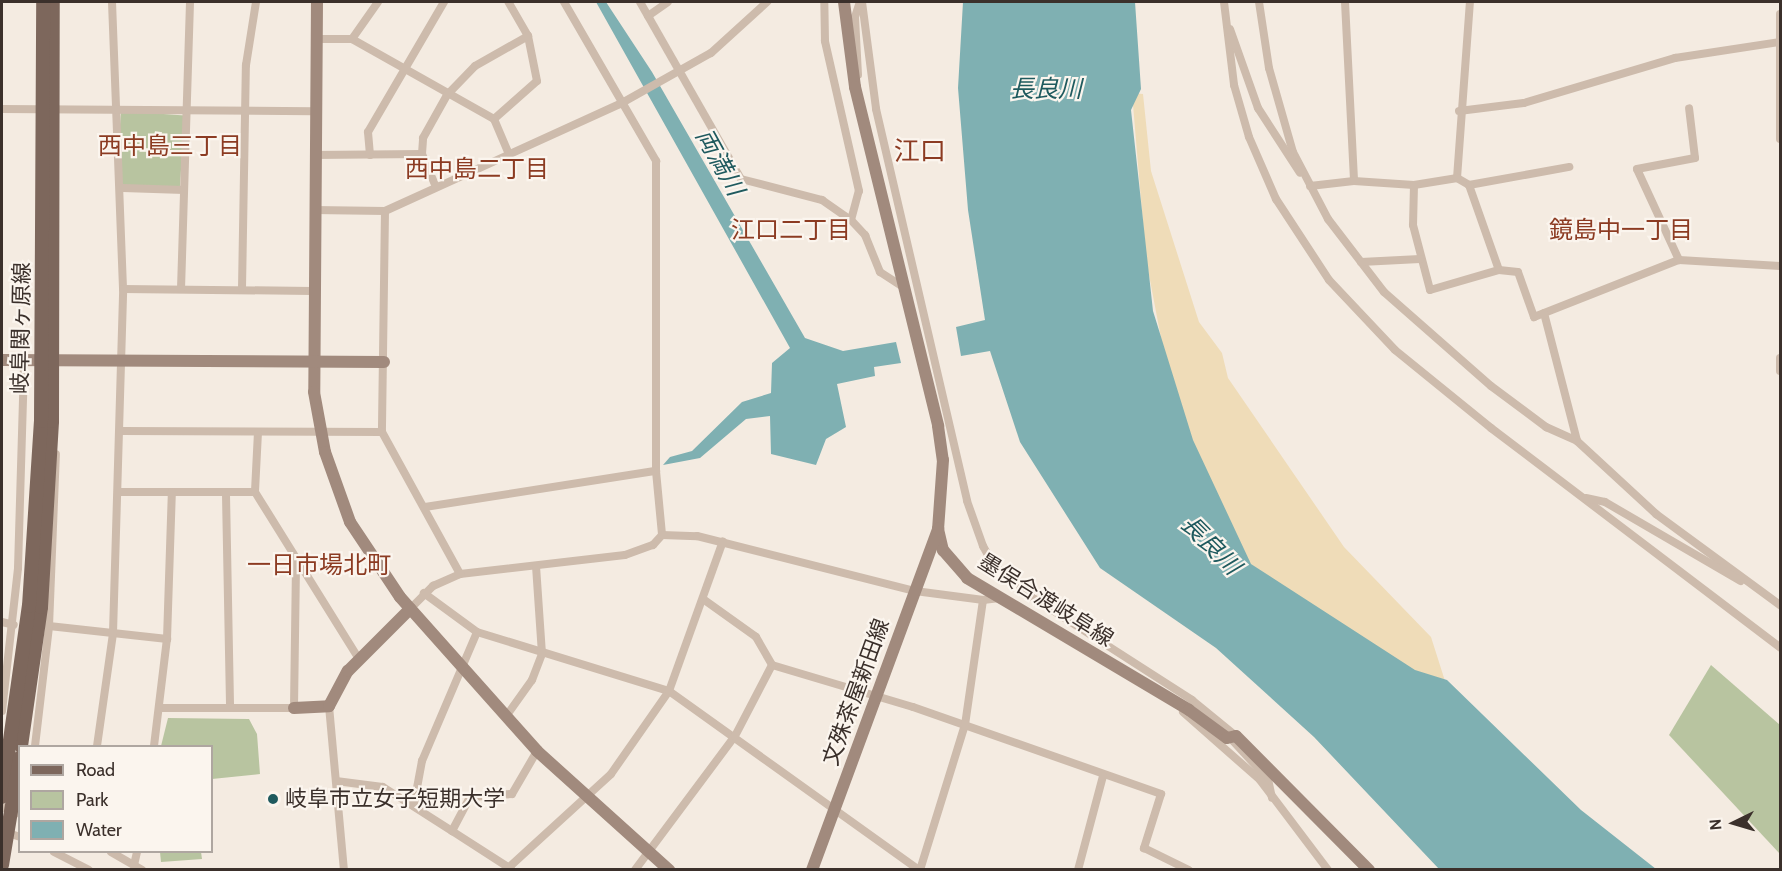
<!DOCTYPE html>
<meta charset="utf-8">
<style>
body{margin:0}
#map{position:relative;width:1782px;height:871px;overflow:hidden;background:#f4ebe1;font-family:Cabin,"Noto Sans JP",sans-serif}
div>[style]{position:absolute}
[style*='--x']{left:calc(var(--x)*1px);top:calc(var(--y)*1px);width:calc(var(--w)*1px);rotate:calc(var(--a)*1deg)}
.green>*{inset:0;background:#b8c4a0;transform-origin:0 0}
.sand>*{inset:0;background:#efdcb8}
.water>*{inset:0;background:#7fb0b2}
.street>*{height:8px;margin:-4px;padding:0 4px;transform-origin:4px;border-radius:4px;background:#cdbbac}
.secondary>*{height:12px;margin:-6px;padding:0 6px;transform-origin:6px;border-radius:6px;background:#a18a7d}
.primary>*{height:14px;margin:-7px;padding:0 7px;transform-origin:7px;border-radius:7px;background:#7d675c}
.primary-bridge>*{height:14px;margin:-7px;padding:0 7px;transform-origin:7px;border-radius:7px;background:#7d675c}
.dots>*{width:16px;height:16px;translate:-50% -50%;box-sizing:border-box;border:3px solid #fbf5ee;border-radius:50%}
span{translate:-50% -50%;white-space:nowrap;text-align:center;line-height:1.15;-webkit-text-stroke:4.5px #fbf5ee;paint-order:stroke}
.street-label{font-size:22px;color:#3b302b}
.poi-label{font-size:22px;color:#3b302b}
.left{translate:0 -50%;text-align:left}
.water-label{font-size:24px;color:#1f5a5e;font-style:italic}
.neighbourhood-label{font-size:24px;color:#8c3b22}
.quarter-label{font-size:26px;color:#8c3b22}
.frame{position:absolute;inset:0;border:3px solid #3b302b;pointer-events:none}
.legend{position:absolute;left:18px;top:745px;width:195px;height:108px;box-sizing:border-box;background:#fbf5ee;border:2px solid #aea6a0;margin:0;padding:8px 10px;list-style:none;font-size:18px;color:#3b302b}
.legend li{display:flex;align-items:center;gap:12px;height:30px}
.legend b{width:30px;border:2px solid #aea6a0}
.north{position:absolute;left:1704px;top:793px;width:60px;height:60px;-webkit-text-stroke:4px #fbf5ee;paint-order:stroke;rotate:265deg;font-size:16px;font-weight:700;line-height:24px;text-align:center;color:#3b302b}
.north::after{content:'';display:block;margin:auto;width:21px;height:27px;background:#3b302b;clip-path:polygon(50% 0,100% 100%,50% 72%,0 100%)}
</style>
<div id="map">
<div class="green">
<i style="left:121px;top:111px;width:64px;height:75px;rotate:4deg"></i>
<i style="clip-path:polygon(1711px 665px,1780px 725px,1780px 854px,1669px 735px)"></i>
<i style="clip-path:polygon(168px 718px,249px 719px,257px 734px,260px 774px,212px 779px,212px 746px,161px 746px)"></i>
<i style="clip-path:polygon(160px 852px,201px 852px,202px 859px,161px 862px)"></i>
</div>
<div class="sand">
<i style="clip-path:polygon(1132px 93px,1143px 94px,1151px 171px,1199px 322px,1222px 353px,1228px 378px,1344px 547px,1431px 637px,1445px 681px,1429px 682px,1249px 563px,1201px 472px,1168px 375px,1146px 259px)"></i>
</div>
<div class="water">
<i style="clip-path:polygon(596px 2px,606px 2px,652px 72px,805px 338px,843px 351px,896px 342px,901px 363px,874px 367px,875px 376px,837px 384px,846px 427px,826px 439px,816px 465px,771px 454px,770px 416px,746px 419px,700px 458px,663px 465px,670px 457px,692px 451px,742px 402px,771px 393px,772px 363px,790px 348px)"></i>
<i style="clip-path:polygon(963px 2px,1135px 2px,1141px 89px,1131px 110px,1153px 311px,1193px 440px,1251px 564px,1415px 670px,1447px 680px,1581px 810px,1656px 869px,1439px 869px,1314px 737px,1216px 648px,1100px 568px,1020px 442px,990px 351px,961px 356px,956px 327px,985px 320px,968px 210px,958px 88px)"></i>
</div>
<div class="street">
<i style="--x:112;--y:2;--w:287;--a:87.8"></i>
<i style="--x:123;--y:289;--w:189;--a:0.6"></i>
<i style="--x:564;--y:2;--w:184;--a:59.9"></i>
<i style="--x:656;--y:161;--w:310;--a:90"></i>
<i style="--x:656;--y:471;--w:64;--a:84.6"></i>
<i style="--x:640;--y:2;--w:204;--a:60.3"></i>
<i style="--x:741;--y:179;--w:84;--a:14.5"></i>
<i style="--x:822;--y:200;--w:35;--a:35"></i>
<i style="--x:851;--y:220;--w:30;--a:-75"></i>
<i style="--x:859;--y:191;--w:154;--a:-102.8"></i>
<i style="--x:825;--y:41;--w:39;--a:-91"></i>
<i style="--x:862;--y:2;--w:108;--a:82.5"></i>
<i style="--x:876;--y:109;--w:402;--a:76.9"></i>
<i style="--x:967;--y:501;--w:48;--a:70.4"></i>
<i style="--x:983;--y:546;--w:21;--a:61"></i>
<i style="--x:993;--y:564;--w:42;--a:42.1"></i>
<i style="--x:1024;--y:592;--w:200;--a:32.7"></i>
<i style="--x:1192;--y:700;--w:57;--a:39.3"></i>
<i style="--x:1236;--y:736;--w:6;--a:108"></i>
<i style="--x:1234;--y:742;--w:50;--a:47.4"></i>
<i style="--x:1268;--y:779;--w:19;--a:78"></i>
<i style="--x:1224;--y:2;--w:84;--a:83.1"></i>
<i style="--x:1234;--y:85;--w:54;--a:73.9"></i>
<i style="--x:1249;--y:137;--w:68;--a:66.5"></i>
<i style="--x:1276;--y:199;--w:97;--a:56.8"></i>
<i style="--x:1329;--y:280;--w:96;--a:46.7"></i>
<i style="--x:1395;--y:350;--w:124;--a:39.1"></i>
<i style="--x:1491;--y:428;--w:363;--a:37.2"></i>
<i style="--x:1259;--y:2;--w:67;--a:81.4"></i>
<i style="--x:1269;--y:68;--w:87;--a:74.1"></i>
<i style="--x:1293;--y:152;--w:76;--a:62.4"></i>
<i style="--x:1328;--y:219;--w:92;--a:52.5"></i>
<i style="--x:1384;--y:292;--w:142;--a:41.3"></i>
<i style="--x:1491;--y:386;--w:69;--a:36.7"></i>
<i style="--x:1546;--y:427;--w:34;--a:24"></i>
<i style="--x:1577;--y:441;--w:108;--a:42.7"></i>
<i style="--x:1656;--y:514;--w:154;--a:36.3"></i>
<i style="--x:1345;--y:2;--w:179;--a:87.1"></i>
<i style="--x:1780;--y:14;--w:125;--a:90"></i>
<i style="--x:648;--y:16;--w:24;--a:-35"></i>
<i style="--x:1230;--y:29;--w:84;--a:70.5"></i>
<i style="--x:1258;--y:108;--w:77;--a:57.1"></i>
<i style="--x:317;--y:39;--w:35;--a:0"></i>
<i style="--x:352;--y:39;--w:163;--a:29.4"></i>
<i style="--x:494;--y:119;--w:38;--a:67"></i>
<i style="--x:352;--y:39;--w:45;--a:-54.9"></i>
<i style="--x:858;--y:75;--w:58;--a:-93"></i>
<i style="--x:855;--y:17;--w:16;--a:-72"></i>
<i style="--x:2;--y:109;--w:312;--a:0.4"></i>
<i style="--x:1459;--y:111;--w:65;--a:-7"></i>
<i style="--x:1524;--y:103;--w:158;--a:-16.6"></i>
<i style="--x:1675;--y:58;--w:105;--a:-8.7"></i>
<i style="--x:494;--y:119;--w:57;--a:-41.5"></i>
<i style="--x:537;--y:81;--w:46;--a:-101.3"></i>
<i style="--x:528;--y:36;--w:39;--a:-120"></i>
<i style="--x:314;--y:155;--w:108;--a:-0.5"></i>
<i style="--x:370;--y:155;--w:23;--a:-95"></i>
<i style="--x:368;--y:132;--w:151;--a:-59.7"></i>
<i style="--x:1457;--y:178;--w:176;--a:-85.8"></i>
<i style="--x:1414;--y:185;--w:40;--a:91.4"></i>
<i style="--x:1413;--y:225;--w:67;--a:75.3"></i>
<i style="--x:1430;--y:290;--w:72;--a:-16.2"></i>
<i style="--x:1469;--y:185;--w:102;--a:-10.2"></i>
<i style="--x:1310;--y:186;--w:44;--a:-6.5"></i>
<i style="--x:1354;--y:181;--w:60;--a:3.8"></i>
<i style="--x:1414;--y:185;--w:44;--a:-9.2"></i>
<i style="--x:1457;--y:178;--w:14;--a:30"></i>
<i style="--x:1469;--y:185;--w:90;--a:70.6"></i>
<i style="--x:1499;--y:270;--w:19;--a:6"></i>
<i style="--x:1518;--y:272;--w:48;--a:70.4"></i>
<i style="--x:1534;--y:317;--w:156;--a:-21.5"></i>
<i style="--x:1679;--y:260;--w:101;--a:3.4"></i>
<i style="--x:436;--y:187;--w:36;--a:-113"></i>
<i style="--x:422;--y:154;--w:16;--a:-86"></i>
<i style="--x:423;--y:138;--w:49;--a:-60.8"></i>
<i style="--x:447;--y:95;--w:40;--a:-46"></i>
<i style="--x:475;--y:66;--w:61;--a:-29.5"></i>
<i style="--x:123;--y:188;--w:61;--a:1.9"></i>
<i style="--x:314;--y:210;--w:71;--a:0.8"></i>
<i style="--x:385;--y:211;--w:258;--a:-24.5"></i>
<i style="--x:620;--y:104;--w:104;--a:-29.3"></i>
<i style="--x:711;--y:53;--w:76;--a:-42.3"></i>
<i style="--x:385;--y:211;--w:221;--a:90.8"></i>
<i style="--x:382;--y:432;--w:162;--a:61.2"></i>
<i style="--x:460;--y:574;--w:166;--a:-6.6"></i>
<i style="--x:625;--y:555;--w:30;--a:-20"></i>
<i style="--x:653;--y:545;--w:13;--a:-48"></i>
<i style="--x:662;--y:535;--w:35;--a:2"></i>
<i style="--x:697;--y:536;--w:225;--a:14.2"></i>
<i style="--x:915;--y:591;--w:69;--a:7.5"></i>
<i style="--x:851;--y:220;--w:21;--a:47"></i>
<i style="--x:865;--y:235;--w:40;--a:68"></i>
<i style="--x:880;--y:272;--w:27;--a:33"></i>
<i style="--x:1679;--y:260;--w:100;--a:-114.8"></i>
<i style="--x:1637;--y:169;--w:59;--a:-10.7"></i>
<i style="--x:1695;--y:158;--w:50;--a:-96.8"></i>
<i style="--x:1361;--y:262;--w:59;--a:-2.9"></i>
<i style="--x:242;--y:288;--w:223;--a:-89"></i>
<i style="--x:246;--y:65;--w:64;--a:-81"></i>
<i style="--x:181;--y:289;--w:287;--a:-88.2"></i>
<i style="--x:1544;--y:313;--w:132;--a:75.5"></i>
<i style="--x:1780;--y:371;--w:13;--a:-90"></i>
<i style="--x:121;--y:431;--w:261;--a:0.2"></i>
<i style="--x:258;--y:432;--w:60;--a:92.9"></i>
<i style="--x:255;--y:492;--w:197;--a:58.1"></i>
<i style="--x:118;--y:492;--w:137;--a:0"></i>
<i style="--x:226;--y:495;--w:213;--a:88.9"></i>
<i style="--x:1586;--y:498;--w:19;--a:12"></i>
<i style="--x:1605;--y:502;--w:157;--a:30.2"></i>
<i style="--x:425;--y:507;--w:234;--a:-8.9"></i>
<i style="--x:703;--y:599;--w:65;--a:35.6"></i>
<i style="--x:756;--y:637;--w:32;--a:60"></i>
<i style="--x:410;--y:609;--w:33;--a:-45"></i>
<i style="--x:433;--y:586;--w:30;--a:-24"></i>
<i style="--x:2;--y:622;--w:12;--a:14"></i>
<i style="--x:49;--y:626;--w:119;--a:6.3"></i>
<i style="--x:477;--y:632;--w:201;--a:17.1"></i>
<i style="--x:669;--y:691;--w:307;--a:35.6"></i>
<i style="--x:772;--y:665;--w:147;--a:16.6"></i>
<i style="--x:913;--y:707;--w:263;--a:19.3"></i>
<i style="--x:1161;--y:794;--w:57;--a:107.5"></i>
<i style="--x:1144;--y:848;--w:50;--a:26.1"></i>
<i style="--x:329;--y:706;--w:165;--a:84.8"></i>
<i style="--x:159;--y:708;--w:135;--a:0"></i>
<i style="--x:294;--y:708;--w:148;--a:-89.2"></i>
<i style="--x:2;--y:711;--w:144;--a:-83.6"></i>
<i style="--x:18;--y:568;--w:207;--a:-88.3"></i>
<i style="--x:1183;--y:712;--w:103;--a:41.4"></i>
<i style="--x:1260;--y:780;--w:113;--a:52.9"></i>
<i style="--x:507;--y:715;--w:43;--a:-54.5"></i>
<i style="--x:532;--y:680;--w:28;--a:-69"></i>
<i style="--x:542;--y:654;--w:88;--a:-93.9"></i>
<i style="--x:35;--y:746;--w:121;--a:-83.3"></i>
<i style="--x:49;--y:626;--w:172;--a:-87.7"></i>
<i style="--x:97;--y:746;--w:114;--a:-81.9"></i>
<i style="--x:113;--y:633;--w:344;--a:-88.3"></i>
<i style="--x:154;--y:746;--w:108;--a:-83.1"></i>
<i style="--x:167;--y:639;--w:147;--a:-88.1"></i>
<i style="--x:336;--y:781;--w:47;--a:7.3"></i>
<i style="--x:383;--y:787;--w:82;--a:32.5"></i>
<i style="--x:452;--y:831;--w:38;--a:-62"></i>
<i style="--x:470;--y:797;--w:42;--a:-4.1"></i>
<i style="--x:512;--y:794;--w:50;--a:-59.8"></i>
<i style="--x:414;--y:804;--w:44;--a:-79.5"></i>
<i style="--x:422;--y:761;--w:140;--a:-66.9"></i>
<i style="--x:477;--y:632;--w:66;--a:-143.7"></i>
<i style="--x:2;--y:807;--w:19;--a:21"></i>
<i style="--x:452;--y:831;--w:70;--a:32.8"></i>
<i style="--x:5;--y:832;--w:16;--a:18"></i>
<i style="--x:54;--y:852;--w:39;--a:27"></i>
<i style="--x:111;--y:852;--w:36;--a:30"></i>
<i style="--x:134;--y:865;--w:13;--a:-77"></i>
<i style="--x:506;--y:870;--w:142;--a:-42.4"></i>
<i style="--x:611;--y:774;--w:101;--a:-55.1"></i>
<i style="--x:669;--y:691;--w:159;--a:-70.2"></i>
<i style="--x:635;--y:870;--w:167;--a:-53.3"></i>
<i style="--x:735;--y:736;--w:80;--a:-62.5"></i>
<i style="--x:920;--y:870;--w:152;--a:-72.8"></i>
<i style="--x:965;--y:725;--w:126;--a:-81.8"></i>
<i style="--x:983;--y:600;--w:17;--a:-7"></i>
<i style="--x:1078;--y:870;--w:97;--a:-75.1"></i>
</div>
<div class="secondary">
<i style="--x:317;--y:2;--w:390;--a:90.4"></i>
<i style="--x:314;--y:392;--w:61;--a:79.6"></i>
<i style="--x:325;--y:452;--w:74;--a:70.3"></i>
<i style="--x:350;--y:522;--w:90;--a:56.3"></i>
<i style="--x:400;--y:597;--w:206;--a:48.3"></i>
<i style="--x:537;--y:751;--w:178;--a:42"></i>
<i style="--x:844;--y:2;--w:86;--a:82.6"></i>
<i style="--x:855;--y:87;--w:349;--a:76.2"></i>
<i style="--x:938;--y:426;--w:34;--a:82"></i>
<i style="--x:943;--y:460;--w:69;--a:94.1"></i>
<i style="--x:938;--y:529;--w:22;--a:77"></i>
<i style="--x:943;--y:550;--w:37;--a:49"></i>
<i style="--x:967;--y:578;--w:258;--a:30.7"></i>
<i style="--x:1189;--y:710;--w:47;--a:36.4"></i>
<i style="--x:1227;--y:738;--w:9;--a:-13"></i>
<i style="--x:1236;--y:736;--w:189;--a:45.2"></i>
<i style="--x:2;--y:360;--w:382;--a:0.3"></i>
<i style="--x:294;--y:708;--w:35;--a:-3"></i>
<i style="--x:329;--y:706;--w:40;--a:-62"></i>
<i style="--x:348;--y:671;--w:88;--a:-45"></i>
<i style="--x:812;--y:870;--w:364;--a:-69.7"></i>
</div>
<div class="primary">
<i style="--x:21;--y:746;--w:140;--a:-81.8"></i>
<i style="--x:41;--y:607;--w:186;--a:-86.6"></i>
<i style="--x:52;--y:421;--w:419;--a:-89.9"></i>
<i style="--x:2;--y:797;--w:193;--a:-82"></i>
<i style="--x:29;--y:606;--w:185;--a:-86.3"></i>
<i style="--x:41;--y:421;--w:419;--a:-89.7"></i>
</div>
<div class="primary-bridge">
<i style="--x:2;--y:865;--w:109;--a:-80.5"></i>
</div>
<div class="dots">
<i style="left:273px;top:799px;background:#1f5a5e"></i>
</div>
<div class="street-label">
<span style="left:21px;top:328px;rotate:-89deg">岐阜関ヶ原線</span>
<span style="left:1046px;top:600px;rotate:32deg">墨俣合渡岐阜線</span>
<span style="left:856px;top:692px;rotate:-70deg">文殊茶屋新田線</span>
</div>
<div class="poi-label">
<span class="left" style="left:285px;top:799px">岐阜市立女子短期大学</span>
</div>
<div class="water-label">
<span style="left:1046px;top:89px">長良川</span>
<span style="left:720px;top:162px;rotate:61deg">両満川</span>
<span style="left:1211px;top:545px;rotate:45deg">長良川</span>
</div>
<div class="neighbourhood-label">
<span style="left:170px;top:146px">西中島三丁目</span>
<span style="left:477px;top:169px">西中島二丁目</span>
<span style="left:791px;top:230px">江口二丁目</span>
<span style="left:1621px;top:230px">鏡島中一丁目</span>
<span style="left:319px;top:565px">一日市場北町</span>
</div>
<div class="quarter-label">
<span style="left:920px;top:152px">江口</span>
</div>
<div class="frame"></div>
<ul class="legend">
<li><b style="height:8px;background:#7d675c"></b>Road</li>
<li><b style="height:16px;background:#b8c4a0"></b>Park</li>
<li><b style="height:16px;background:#7fb0b2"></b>Water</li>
</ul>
<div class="north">N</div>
</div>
